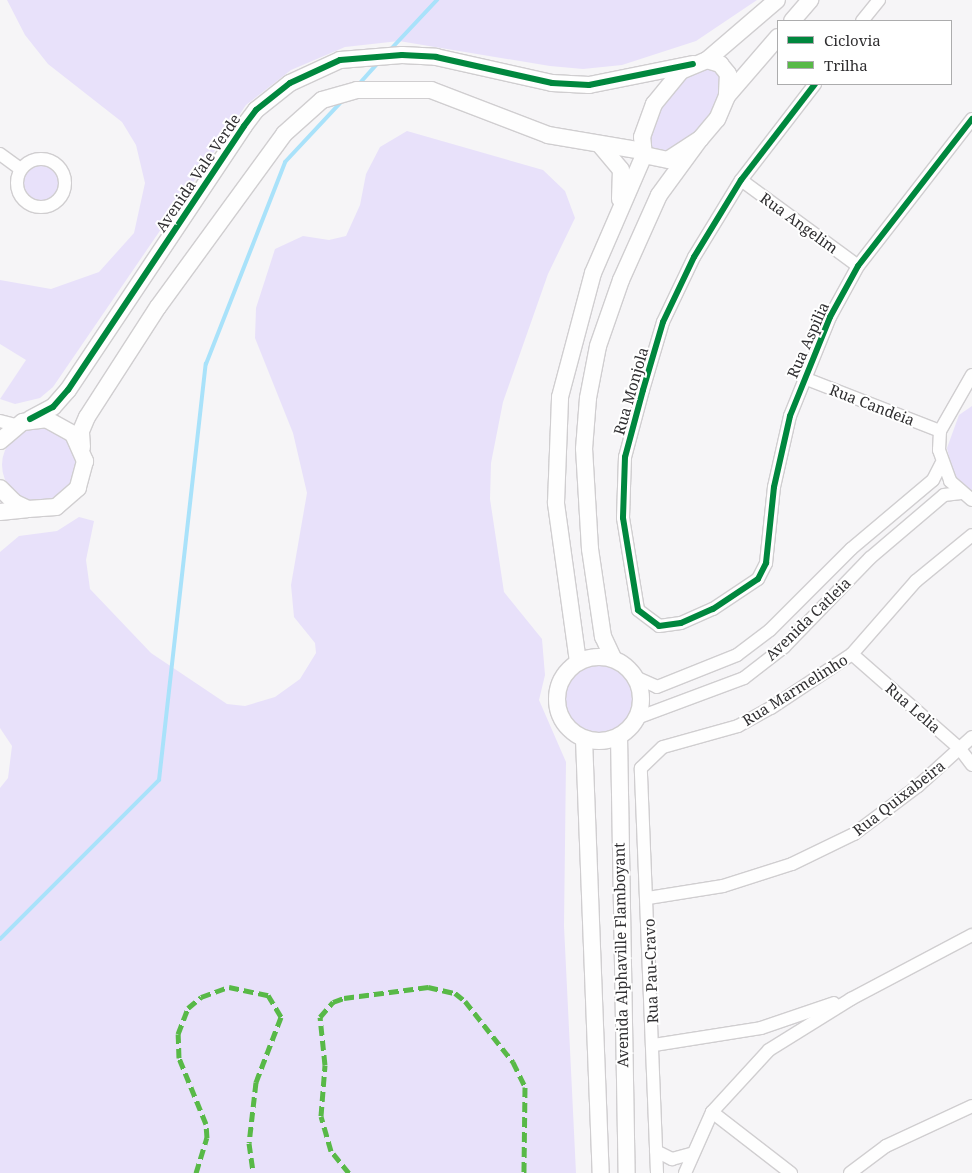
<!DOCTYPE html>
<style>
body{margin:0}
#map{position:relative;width:972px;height:1173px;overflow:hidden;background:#f6f5f7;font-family:"Noto Serif",serif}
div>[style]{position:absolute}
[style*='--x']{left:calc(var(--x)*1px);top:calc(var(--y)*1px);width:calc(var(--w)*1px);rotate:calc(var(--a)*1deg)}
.green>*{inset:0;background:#e8e1fa}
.round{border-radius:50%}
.stream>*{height:4px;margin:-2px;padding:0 2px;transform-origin:2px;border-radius:2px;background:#a9e2fa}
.roads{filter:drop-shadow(1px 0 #d0ced0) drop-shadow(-1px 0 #d0ced0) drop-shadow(0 1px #d0ced0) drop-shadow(0 -1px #d0ced0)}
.minor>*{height:12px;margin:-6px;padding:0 6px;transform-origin:6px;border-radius:6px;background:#fefefe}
.minor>.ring{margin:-6px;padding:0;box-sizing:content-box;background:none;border:12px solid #fefefe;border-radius:50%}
.tertiary>*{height:16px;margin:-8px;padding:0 8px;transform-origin:8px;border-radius:8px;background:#fefefe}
.tertiary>.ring{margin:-8px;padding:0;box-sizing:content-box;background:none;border:16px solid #fefefe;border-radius:50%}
.quiet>*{height:5px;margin-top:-2.5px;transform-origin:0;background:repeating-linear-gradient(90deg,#58b947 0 10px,transparent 0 15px)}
.cycleway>*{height:6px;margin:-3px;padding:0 3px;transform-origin:3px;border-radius:3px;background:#00873e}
span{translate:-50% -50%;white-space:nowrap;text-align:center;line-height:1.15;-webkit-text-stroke:4px #fff;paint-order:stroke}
.street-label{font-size:15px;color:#302f31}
.legend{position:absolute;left:777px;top:20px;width:175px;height:65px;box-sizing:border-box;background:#fff;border:1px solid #acacad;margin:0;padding:6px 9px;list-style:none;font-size:15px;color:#302f31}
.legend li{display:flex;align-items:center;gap:10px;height:25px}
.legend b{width:25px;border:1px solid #acacad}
</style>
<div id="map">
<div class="green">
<i style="clip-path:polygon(7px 0,757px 0,696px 41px,622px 65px,583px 69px,550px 66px,399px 41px,345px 47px,291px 70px,246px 105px,53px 387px,40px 398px,15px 404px,0 399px,26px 360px,0 344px,0 280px,51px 289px,99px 272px,134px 233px,145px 183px,136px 145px,122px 122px,48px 64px,25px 35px)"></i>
<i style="clip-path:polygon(707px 66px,721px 75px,721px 94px,711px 115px,695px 135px,667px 154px,652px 151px,648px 145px,659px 107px,685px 76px)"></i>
<i style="clip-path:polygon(407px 131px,543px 170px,565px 191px,575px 218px,548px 274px,503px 402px,491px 463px,490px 499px,504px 592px,542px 639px,545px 675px,539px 700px,566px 762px,564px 926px,576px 1173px,0 1173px,0 788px,8px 778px,12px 746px,0 728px,0 552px,19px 536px,57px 531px,79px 517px,94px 521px,86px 560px,90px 589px,151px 653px,227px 704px,245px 706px,275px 697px,300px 679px,316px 653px,315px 643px,294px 617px,291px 585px,307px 493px,293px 433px,255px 338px,256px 308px,275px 249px,303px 236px,329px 240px,346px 236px,360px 205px,366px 174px,380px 147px)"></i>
<i class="round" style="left:23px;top:165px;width:36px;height:36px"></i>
<i style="clip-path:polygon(972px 406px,972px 494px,953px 475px,947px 448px,959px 415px)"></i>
<i class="round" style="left:2px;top:428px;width:74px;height:74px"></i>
<i class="round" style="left:562px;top:662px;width:74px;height:74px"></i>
</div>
<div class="stream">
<i style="--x:390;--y:50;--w:69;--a:-46.8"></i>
<i style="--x:359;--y:84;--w:28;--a:-48"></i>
<i style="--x:0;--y:939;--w:225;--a:-45"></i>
<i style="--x:159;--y:780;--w:419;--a:-83.6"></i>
<i style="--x:206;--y:364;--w:217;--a:-68.6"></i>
<i style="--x:285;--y:162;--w:85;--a:-46.9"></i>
</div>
<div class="roads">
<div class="minor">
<i style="--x:862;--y:21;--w:27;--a:-51"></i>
<i style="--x:815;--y:84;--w:121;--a:127.6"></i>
<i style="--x:741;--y:180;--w:90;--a:121.4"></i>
<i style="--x:694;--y:257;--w:72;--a:115.5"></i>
<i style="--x:663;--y:322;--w:71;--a:106.4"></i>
<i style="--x:643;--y:390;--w:69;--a:105"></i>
<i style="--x:625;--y:457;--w:61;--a:91.9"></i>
<i style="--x:623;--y:518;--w:93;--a:80.7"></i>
<i style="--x:638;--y:610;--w:26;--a:37"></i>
<i style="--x:659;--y:626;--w:22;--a:-8"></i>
<i style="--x:681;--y:623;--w:35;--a:-24"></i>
<i style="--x:713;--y:609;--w:54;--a:-33.7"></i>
<i style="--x:758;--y:579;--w:18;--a:-63"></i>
<i style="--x:766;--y:563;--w:76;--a:-84"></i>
<i style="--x:774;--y:487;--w:73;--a:-77.3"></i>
<i style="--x:790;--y:416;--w:107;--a:-68"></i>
<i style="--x:830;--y:317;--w:58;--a:-61.2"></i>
<i style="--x:858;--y:266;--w:186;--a:-52.2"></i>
<i style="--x:0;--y:154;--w:26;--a:36"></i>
<i class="ring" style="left:17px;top:159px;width:36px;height:36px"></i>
<i style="--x:741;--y:180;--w:145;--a:36.3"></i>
<i style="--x:972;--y:375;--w:64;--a:119.7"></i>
<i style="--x:940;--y:431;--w:19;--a:93"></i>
<i style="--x:939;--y:450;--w:33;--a:70"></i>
<i style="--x:950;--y:481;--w:29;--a:41"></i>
<i style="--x:804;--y:378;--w:146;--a:21.3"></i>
<i style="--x:0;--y:421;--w:16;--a:15"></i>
<i style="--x:852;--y:654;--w:144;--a:41.3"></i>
<i style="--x:960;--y:749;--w:20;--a:53"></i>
<i style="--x:635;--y:677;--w:24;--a:24"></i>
<i style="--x:657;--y:687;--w:86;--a:-21.8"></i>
<i style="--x:737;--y:655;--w:41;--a:-37.1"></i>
<i style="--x:770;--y:630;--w:115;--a:-45"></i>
<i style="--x:851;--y:549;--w:107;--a:-40.1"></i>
<i style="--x:933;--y:480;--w:18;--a:-63"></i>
<i style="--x:637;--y:718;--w:114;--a:-20.5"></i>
<i style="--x:744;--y:678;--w:51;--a:-37.8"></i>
<i style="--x:784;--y:647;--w:124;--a:-46"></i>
<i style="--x:870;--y:558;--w:97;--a:-40.4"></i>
<i style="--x:944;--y:495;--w:17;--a:-7"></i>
<i style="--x:648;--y:898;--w:76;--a:-9.1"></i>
<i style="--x:723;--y:886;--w:72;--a:-17.7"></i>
<i style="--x:792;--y:864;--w:69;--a:-25.8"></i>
<i style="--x:854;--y:834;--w:80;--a:-36.9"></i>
<i style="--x:918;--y:786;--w:73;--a:-42.2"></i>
<i style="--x:654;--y:1045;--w:108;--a:-9"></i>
<i style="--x:761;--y:1028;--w:77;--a:-18.9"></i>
<i style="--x:712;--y:1112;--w:100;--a:37.7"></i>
<i style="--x:656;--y:1151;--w:18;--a:27"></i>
<i style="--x:672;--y:1159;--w:20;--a:-15"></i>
<i style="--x:657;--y:1173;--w:405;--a:-92.3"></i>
<i style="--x:641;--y:768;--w:30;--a:-44"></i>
<i style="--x:663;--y:747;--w:78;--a:-15.6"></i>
<i style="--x:738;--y:726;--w:38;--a:-29"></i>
<i style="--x:771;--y:708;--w:97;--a:-33.7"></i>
<i style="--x:852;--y:654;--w:97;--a:-48.8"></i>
<i style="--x:916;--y:581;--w:72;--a:-39.4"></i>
<i style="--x:685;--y:1173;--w:67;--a:-66.1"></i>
<i style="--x:712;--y:1112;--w:84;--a:-47.4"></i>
<i style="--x:769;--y:1050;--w:97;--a:-31.9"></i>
<i style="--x:851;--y:999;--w:137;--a:-27.9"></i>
<i style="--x:850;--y:1173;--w:45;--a:-36.9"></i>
<i style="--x:886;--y:1146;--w:95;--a:-24.9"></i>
</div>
<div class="tertiary">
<i style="--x:792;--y:21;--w:28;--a:-49"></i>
<i style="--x:707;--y:60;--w:14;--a:17"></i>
<i style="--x:720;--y:64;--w:13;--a:51"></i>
<i style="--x:728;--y:74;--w:22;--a:93"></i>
<i style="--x:727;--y:96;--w:25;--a:113"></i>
<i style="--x:717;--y:119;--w:26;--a:130"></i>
<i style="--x:700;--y:139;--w:38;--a:147"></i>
<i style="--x:668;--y:160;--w:25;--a:-168"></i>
<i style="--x:644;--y:155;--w:18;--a:-96"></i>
<i style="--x:642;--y:137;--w:35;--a:-70"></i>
<i style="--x:654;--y:104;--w:43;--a:-50.7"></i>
<i style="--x:681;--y:71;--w:28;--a:-23"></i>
<i style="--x:707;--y:60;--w:92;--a:-40.6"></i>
<i style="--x:727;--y:96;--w:78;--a:-49.2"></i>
<i style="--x:601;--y:146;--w:31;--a:50"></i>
<i style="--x:621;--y:170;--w:29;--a:92"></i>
<i style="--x:30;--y:419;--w:26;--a:-28"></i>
<i style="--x:53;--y:407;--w:23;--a:-49"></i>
<i style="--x:68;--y:390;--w:317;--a:-56.3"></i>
<i style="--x:244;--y:126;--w:20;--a:-53"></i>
<i style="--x:256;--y:110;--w:43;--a:-38.5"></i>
<i style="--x:290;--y:83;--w:55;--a:-24.7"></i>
<i style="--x:340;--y:60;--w:62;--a:-4.6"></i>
<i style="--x:402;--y:55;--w:34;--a:3"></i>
<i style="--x:436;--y:57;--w:119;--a:12.6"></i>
<i style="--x:552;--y:83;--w:37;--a:3"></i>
<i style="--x:589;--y:85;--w:106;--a:-11.4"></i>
<i style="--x:0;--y:441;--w:30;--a:-40"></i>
<i style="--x:23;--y:422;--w:23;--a:-7"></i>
<i style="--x:46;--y:419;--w:31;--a:29"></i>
<i style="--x:73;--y:434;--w:30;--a:66"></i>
<i style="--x:85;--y:461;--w:28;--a:105"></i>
<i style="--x:78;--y:488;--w:29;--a:139"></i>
<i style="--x:56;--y:507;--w:28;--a:176"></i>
<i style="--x:28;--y:509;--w:14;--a:-155"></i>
<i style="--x:15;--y:503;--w:21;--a:-135"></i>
<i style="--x:82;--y:447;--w:16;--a:-94"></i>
<i style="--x:81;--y:431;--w:15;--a:-67"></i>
<i style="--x:87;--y:417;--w:131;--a:-57.2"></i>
<i style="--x:158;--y:307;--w:214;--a:-53.9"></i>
<i style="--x:284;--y:134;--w:51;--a:-41.8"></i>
<i style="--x:322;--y:100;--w:36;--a:-16"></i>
<i style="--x:357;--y:90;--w:74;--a:0"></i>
<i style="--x:431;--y:90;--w:125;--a:21"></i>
<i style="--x:548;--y:135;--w:96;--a:9.6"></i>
<i style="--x:0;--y:512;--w:27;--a:-6"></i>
<i class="ring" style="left:557px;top:657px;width:68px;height:68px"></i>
<i style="--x:613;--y:658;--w:23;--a:-115"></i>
<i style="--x:603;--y:637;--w:89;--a:-98.4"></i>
<i style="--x:590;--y:549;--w:100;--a:-93.4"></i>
<i style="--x:584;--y:449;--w:51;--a:-85.5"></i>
<i style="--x:588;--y:398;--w:53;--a:-79.1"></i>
<i style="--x:598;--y:346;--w:70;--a:-70.8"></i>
<i style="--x:621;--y:280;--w:93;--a:-65.9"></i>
<i style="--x:659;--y:195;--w:69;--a:-53.8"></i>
<i style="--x:578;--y:662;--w:161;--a:-97.9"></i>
<i style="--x:556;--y:503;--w:106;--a:-87.8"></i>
<i style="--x:560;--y:397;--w:128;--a:-75.1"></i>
<i style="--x:593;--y:273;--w:129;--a:-66.6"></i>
<i style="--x:619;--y:736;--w:437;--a:89"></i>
<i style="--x:584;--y:739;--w:434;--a:87.8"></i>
</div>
</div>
<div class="quiet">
<i style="--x:196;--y:1173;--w:37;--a:-73"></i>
<i style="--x:207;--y:1138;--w:14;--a:-94"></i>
<i style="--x:206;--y:1124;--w:71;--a:-112.2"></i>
<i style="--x:179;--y:1058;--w:24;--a:-92"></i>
<i style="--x:178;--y:1034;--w:28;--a:-69"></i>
<i style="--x:188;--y:1008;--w:17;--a:-40"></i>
<i style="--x:201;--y:997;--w:30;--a:-20"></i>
<i style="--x:229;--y:987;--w:40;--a:12"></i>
<i style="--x:268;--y:995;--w:26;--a:59"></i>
<i style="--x:281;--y:1017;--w:70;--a:111"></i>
<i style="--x:256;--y:1082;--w:61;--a:96.5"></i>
<i style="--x:249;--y:1143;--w:30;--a:82"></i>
<i style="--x:349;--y:1173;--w:28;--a:-129"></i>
<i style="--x:331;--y:1151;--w:36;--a:-106"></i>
<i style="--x:321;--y:1116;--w:51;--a:-85.5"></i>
<i style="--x:325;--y:1065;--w:48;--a:-95.9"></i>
<i style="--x:320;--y:1017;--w:20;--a:-49"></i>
<i style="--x:333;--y:1002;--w:12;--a:-20"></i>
<i style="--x:344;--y:998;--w:85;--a:-7.5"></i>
<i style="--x:428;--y:987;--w:28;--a:13"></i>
<i style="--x:455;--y:993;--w:13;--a:39"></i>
<i style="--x:465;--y:1001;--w:78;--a:51.8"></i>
<i style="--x:513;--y:1062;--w:28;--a:64"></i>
<i style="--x:525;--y:1087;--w:86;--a:90.7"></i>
</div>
<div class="cycleway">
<i style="--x:815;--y:84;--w:121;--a:127.6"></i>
<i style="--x:741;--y:180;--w:90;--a:121.4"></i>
<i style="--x:694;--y:257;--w:72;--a:115.5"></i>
<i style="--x:663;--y:322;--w:71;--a:106.4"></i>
<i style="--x:643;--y:390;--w:69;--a:105"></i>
<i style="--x:625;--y:457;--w:61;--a:91.9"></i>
<i style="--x:623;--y:518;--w:93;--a:80.7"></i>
<i style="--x:638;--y:610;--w:26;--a:37"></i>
<i style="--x:659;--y:626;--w:22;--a:-8"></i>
<i style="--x:681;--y:623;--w:35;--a:-24"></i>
<i style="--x:713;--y:609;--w:54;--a:-33.7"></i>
<i style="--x:758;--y:579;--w:18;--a:-63"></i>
<i style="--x:766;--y:563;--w:76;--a:-84"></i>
<i style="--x:774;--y:487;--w:73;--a:-77.3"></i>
<i style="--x:790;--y:416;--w:107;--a:-68"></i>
<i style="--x:830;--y:317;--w:58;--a:-61.2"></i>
<i style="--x:858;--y:266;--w:186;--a:-52.2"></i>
<i style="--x:30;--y:419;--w:26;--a:-28"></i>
<i style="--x:53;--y:407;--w:23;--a:-49"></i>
<i style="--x:68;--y:390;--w:317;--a:-56.3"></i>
<i style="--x:244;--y:126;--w:20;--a:-53"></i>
<i style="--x:256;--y:110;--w:43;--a:-38.5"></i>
<i style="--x:290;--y:83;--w:55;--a:-24.7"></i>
<i style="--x:340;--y:60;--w:62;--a:-4.6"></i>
<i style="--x:402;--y:55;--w:34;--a:3"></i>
<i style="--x:436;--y:57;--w:119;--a:12.6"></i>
<i style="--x:552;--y:83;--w:37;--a:3"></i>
<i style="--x:589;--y:85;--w:106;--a:-11.4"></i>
</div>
<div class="street-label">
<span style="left:198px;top:173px;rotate:-56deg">Avenida Vale Verde</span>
<span style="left:799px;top:223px;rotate:36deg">Rua Angelim</span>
<span style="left:808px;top:340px;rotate:-66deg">Rua Aspilia</span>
<span style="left:631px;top:391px;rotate:-74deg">Rua Monjola</span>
<span style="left:872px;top:405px;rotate:21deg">Rua Candeia</span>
<span style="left:808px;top:619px;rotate:-44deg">Avenida Catleia</span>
<span style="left:795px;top:690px;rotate:-32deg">Rua Marmelinho</span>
<span style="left:913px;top:708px;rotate:41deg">Rua Lelia</span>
<span style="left:899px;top:798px;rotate:-38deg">Rua Quixabeira</span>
<span style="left:621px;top:955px;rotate:-91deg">Avenida Alphaville Flamboyant</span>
<span style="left:651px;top:971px;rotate:-92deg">Rua Pau-Cravo</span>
</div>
<ul class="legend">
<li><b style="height:6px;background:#00873e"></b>Ciclovia</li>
<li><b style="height:6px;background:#58b947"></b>Trilha</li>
</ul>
</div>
